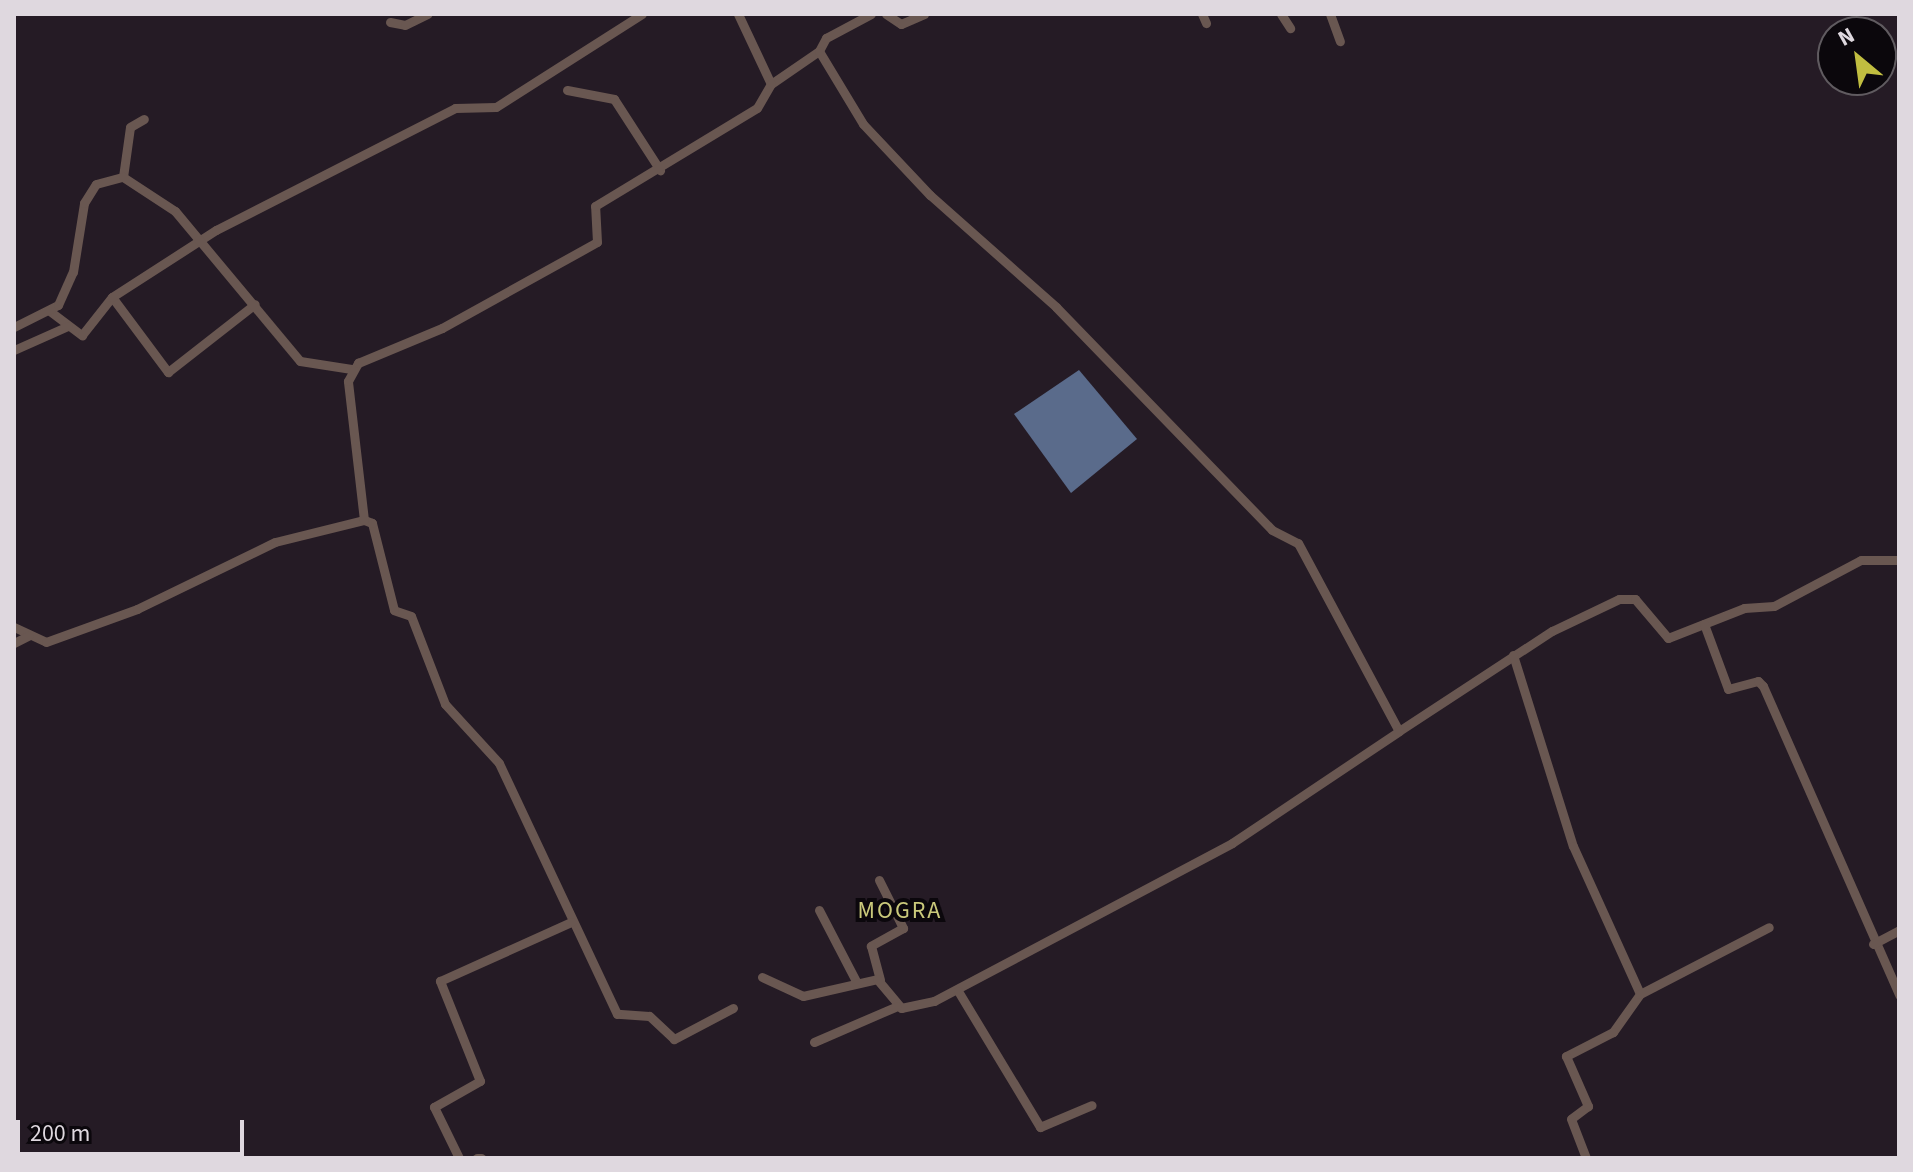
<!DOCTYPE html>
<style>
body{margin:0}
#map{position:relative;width:1913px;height:1172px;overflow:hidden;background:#251b25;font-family:"Source Sans 3",sans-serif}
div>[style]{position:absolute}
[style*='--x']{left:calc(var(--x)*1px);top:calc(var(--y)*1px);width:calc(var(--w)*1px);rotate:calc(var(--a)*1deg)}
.water>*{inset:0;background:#5a6b8b}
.street>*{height:9px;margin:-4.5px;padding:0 4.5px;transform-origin:4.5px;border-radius:4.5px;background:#695751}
span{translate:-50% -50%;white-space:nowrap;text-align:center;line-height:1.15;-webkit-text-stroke:8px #0b070c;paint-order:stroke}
.quarter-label{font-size:24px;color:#cac97b;letter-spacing:2px}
.frame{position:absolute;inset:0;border:16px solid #dfd8df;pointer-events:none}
.north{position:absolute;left:1817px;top:16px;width:80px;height:80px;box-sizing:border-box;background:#0b070c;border:2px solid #605b60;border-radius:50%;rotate:331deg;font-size:22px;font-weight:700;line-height:32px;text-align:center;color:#dfd8df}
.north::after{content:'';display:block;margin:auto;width:28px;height:36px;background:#c1bd40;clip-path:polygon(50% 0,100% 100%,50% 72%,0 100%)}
.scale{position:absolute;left:16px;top:1120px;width:228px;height:36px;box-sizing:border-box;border:4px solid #dfd8df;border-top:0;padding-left:10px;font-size:24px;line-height:28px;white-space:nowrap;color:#dfd8df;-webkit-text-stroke:6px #0b070c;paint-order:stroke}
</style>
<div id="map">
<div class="water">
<i style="clip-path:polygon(1079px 370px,1137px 439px,1071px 493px,1014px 414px)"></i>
</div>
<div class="street">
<i style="--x:738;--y:14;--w:77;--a:64.8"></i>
<i style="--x:771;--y:84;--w:58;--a:-34.5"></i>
<i style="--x:819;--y:51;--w:15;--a:-62"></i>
<i style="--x:826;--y:38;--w:51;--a:-28.1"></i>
<i style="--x:886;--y:14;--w:18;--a:34"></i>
<i style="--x:901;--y:24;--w:25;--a:-23"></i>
<i style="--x:1202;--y:14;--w:10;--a:66"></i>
<i style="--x:1281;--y:14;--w:17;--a:57"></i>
<i style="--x:1330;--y:14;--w:29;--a:70"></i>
<i style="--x:390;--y:22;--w:15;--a:11"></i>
<i style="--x:405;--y:25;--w:25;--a:-26"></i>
<i style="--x:819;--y:51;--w:85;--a:58.9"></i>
<i style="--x:863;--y:124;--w:98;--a:46.7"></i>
<i style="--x:930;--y:195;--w:169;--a:41.6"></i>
<i style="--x:1056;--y:307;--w:310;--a:45.9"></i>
<i style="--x:1272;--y:530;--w:29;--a:27"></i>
<i style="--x:1298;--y:543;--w:213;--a:61.8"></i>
<i style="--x:1399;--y:731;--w:183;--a:-33.2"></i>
<i style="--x:1552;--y:631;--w:74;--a:-25.5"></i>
<i style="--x:1619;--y:599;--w:16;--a:0"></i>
<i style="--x:1635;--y:599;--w:51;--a:49.8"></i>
<i style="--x:1668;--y:638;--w:82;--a:-21.5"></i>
<i style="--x:1744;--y:608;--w:30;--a:-4"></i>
<i style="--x:1774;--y:606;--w:98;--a:-27.9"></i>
<i style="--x:1861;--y:560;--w:38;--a:0"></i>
<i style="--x:567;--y:90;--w:48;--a:10.8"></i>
<i style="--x:614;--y:99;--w:85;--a:57.1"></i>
<i style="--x:123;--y:177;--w:50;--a:-82"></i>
<i style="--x:130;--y:127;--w:16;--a:-30"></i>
<i style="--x:112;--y:297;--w:94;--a:53.3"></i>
<i style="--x:168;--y:372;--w:110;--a:-38"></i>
<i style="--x:51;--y:312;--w:39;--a:37"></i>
<i style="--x:82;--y:335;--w:48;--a:-51.7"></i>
<i style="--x:112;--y:297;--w:124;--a:-32.8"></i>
<i style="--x:216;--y:230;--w:268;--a:-27"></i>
<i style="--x:455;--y:108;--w:41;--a:-1.4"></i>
<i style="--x:496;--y:107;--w:173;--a:-32.5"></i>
<i style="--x:14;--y:327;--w:49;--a:-26.6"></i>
<i style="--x:58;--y:305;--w:36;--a:-66"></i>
<i style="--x:73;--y:272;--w:70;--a:-80.9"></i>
<i style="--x:84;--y:203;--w:22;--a:-58"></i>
<i style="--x:96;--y:184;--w:28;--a:-15"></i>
<i style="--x:123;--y:177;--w:62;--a:33.2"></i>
<i style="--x:175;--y:211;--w:195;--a:50.2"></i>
<i style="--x:300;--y:361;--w:52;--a:8.9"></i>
<i style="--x:14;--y:350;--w:59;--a:-24"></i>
<i style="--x:1704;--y:624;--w:69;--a:69.7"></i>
<i style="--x:1728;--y:689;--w:31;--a:-15"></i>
<i style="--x:1758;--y:681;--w:7;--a:45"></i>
<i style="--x:1763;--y:686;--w:338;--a:66.2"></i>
<i style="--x:14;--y:627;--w:35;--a:25"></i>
<i style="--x:46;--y:642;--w:97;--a:-19.9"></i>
<i style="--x:137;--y:609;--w:153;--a:-25.9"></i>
<i style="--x:275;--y:542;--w:92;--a:-13.9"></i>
<i style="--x:14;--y:643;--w:16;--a:-27"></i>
<i style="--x:1513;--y:655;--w:200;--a:72.6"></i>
<i style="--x:1573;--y:846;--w:162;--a:65.6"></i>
<i style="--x:1640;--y:994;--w:47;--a:125.4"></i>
<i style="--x:1613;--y:1032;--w:53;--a:152.9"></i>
<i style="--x:1566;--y:1056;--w:55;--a:66.3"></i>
<i style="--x:1588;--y:1106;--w:21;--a:143"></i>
<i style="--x:1571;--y:1119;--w:42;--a:69"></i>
<i style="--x:879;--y:880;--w:54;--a:63.4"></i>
<i style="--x:903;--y:928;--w:37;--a:151"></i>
<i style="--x:871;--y:946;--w:35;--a:75"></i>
<i style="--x:819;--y:910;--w:80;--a:62.5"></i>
<i style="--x:1873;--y:944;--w:30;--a:-28"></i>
<i style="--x:762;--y:977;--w:45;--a:24.9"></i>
<i style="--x:803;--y:996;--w:76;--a:-12.9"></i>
<i style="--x:877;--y:979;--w:38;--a:50"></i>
<i style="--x:901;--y:1008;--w:34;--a:-12"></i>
<i style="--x:934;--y:1001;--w:337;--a:-27.9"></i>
<i style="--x:1232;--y:843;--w:201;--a:-33.8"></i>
<i style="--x:958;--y:991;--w:159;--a:58.9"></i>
<i style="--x:1040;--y:1127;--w:56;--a:-22.9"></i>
<i style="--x:1640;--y:994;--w:145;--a:-27.4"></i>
<i style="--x:733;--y:1008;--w:67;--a:152.3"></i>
<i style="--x:674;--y:1039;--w:34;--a:-137"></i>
<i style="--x:649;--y:1016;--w:32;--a:-176"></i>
<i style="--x:617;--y:1014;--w:277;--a:-115.2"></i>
<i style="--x:499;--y:763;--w:80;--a:-132.5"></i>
<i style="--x:445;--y:704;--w:94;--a:-111.1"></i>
<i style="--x:411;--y:616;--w:18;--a:-161"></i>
<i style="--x:394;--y:610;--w:90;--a:-104.2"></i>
<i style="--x:372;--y:523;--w:9;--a:-159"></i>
<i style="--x:364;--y:520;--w:140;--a:-96.6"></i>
<i style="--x:348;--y:381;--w:21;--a:-61"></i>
<i style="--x:358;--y:363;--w:91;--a:-22.6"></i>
<i style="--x:442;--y:328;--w:177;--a:-29"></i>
<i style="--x:597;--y:242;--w:36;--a:-93"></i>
<i style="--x:595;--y:206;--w:189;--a:-31.2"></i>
<i style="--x:757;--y:108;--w:28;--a:-60"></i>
<i style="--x:814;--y:1042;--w:90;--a:-23.4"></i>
<i style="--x:459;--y:1158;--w:57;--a:-116.1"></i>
<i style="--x:434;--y:1107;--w:53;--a:-29.5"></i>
<i style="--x:480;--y:1081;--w:108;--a:-111.8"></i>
<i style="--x:440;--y:981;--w:144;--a:-24.2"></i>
<i style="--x:477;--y:1158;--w:4;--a:0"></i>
</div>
<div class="quarter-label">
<span style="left:900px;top:911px">MOGRA</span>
</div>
<div class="frame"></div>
<div class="north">N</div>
<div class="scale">200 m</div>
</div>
